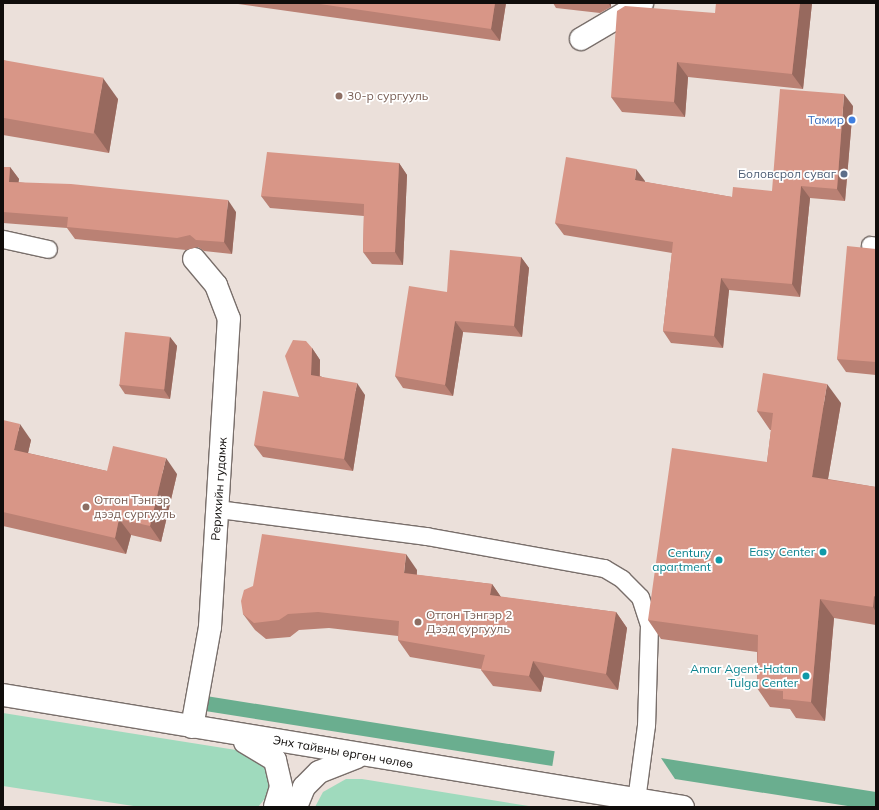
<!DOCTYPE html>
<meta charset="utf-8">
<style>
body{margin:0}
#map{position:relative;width:879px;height:810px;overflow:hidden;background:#ebe0da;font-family:Mulish,sans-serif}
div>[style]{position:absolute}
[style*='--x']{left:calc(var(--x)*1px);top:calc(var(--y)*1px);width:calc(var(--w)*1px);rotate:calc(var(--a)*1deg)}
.green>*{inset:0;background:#9fdabd}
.forest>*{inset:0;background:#6aae8f;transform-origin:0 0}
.roads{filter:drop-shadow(1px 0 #796f6b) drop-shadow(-1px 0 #796f6b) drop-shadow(0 1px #796f6b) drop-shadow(0 -1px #796f6b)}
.service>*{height:17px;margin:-8.5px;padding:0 8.5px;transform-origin:8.5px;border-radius:8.5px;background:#fff}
.minor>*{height:22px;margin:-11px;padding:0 11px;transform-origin:11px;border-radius:11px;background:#fff}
.trunk>*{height:22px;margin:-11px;padding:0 11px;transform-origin:11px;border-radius:11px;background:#fff}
.wall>*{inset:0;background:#ba8174}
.shaded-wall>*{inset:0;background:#97695e}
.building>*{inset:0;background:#d89687;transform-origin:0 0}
.dots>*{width:11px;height:11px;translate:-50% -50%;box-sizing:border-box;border:2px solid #fff;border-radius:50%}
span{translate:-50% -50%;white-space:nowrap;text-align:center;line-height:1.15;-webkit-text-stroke:3.5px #fff;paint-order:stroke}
.education-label{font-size:12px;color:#785e54}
.left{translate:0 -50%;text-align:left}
.shop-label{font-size:12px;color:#366cbe}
.right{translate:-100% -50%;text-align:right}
.service-label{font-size:12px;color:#4e5e75}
.street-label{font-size:12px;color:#100d0b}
.culture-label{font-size:12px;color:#0d838f}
.frame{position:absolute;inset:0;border:4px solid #100d0b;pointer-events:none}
</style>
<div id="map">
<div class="green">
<i style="clip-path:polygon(3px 713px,236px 750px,265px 765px,272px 790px,258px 807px,140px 807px,3px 786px)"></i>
<i style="clip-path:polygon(346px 779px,362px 779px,535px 807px,315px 807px,323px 792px)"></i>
</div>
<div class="forest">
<i style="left:206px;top:696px;width:353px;height:15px;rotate:9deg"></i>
<i style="clip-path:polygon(661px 758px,876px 792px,876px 807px,854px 807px,675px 779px)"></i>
</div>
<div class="roads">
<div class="service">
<i style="--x:3;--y:239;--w:46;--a:12.5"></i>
<i style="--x:870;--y:245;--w:6;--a:9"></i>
<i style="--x:218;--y:509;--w:210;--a:7.4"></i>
<i style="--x:426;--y:536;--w:181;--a:10.2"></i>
<i style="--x:604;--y:568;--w:21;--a:31"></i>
<i style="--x:622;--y:579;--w:25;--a:45"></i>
<i style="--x:640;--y:597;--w:29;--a:72"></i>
<i style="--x:649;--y:625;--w:100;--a:91.7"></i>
<i style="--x:646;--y:725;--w:76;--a:97.6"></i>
</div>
<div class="minor">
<i style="--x:581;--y:39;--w:71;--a:-30.5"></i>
<i style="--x:192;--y:727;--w:102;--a:-79.8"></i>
<i style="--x:210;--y:627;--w:309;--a:-86.5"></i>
<i style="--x:229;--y:319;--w:36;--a:-111"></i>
<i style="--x:216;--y:285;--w:34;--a:-130"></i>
</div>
<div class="trunk">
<i style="--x:3;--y:695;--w:689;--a:9.35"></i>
<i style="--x:245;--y:742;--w:35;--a:31"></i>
<i style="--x:275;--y:760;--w:28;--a:77"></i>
<i style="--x:281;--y:787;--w:21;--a:107"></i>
<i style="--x:296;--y:807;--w:22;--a:-68"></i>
<i style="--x:304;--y:787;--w:21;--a:-45"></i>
<i style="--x:319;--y:772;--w:41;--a:-21.5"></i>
</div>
</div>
<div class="wall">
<i style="clip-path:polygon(231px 3px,506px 3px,500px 41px)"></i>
<i style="clip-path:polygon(553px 3px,611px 3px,611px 7px,600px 13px,556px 8px)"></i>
<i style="clip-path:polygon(812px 3px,803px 89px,688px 77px,685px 117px,622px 112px,611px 97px,715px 13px)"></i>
<i style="clip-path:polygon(3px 60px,118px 99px,109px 153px,3px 135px)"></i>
<i style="clip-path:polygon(853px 106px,845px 201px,810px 198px,800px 297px,729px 290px,723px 348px,671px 343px,663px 331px,672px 253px,564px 235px,555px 223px,645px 181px,645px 182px,732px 197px,772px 191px)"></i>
<i style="clip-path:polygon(399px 163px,407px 175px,403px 265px,372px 264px,363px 252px,364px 216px,270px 208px,261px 196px)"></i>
<i style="clip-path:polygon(3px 167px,10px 167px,19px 179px,18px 182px,236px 212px,232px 254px,204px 251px,198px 247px,186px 250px,75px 239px,67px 228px,3px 223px)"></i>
<i style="clip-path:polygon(876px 249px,876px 375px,846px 372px,837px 359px)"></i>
<i style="clip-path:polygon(521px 257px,529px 268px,522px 337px,463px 332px,453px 396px,403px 388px,395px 376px,447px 292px)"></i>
<i style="clip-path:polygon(170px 337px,177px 346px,170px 399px,125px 394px,119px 385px)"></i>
<i style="clip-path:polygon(312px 348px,320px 360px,320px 376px,365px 395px,353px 471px,263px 457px,254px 445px,299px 397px)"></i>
<i style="clip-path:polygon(841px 403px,828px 479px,876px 487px,876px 625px,834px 618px,825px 721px,796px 718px,790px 709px,770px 707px,757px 688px,757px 652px,661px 639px,648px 620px,767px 462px,771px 430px,770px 430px,757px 411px)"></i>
<i style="clip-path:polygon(3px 420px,31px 440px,28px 453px,107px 471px,177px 474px,161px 542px,131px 535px,126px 554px,3px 526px)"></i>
<i style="clip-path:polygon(417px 570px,417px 575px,492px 584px,501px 597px,616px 612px,627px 628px,618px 690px,544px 677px,541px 692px,493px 686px,481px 670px,481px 669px,410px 657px,398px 640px,398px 636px,329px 628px,299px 630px,290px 637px,266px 639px,255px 630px,243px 614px)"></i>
</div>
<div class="shaded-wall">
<i style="clip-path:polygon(495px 3px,506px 3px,500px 41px,491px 29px)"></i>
<i style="clip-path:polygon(608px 3px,611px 3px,611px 7px)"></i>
<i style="clip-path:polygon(800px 3px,812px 3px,803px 89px,792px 74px)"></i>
<i style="clip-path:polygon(677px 62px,688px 77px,685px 117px,674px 102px)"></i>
<i style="clip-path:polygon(103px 78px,118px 99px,109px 153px,94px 132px)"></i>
<i style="clip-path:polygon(844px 94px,853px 106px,845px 201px,837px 189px)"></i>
<i style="clip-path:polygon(399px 163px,407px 175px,403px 265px,395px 252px)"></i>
<i style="clip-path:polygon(10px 167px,19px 179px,17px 194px,9px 182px)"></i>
<i style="clip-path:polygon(636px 169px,645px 181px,643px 192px,635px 180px)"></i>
<i style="clip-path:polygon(801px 186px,810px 198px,800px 297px,792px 284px)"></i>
<i style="clip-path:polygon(228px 200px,236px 212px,232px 254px,224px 242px)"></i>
<i style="clip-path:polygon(521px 257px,529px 268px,522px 337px,514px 326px)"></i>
<i style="clip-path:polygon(721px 278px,729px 290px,723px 348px,714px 336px)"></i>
<i style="clip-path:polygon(455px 321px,463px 332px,453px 396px,445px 385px)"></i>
<i style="clip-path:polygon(170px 337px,177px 346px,170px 399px,164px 390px)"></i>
<i style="clip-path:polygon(312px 348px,320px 360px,319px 387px,311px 375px)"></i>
<i style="clip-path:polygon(357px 383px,365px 395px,353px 471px,344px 459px)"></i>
<i style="clip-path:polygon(827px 384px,841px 403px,825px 496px,812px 477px)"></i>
<i style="clip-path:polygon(20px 424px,31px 440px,25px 466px,14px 450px)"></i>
<i style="clip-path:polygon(166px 458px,177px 474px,161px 542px,150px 526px)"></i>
<i style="clip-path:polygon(119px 519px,131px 535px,126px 554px,115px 538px)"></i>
<i style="clip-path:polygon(406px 554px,417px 570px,415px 589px,404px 573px)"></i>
<i style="clip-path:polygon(492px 584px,503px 600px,490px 595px)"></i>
<i style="clip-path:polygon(874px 596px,876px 599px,876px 612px,873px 607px)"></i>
<i style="clip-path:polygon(820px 599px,834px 618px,825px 721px,811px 702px)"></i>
<i style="clip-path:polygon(616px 612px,627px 628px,618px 690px,606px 674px)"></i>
<i style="clip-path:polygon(533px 661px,544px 677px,541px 692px,529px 676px)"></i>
</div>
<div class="building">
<i style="clip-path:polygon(313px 3px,495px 3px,491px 29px)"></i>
<i style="clip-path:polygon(716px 3px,800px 3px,792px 74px,677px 62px,674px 102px,611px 97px,617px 11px,625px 6px,715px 13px)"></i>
<i style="left:3px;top:60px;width:102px;height:57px;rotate:10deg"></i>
<i style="clip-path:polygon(780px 89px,844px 94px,837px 189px,801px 186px,792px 284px,721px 278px,714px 336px,663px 331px,673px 242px,555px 223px,566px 157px,636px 169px,635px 180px,732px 197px,733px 187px,772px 191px)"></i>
<i style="clip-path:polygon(267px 152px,399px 163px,395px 252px,363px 252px,364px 204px,261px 196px)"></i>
<i style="clip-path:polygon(3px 167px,10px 167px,9px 182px,71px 184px,228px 200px,224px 242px,196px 240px,190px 235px,177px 238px,67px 227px,68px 217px,3px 212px)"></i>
<i style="clip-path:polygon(847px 246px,876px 249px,876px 362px,837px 359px)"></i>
<i style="clip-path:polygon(450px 250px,521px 257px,514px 326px,455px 321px,445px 385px,395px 376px,409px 286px,447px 292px)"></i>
<i style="left:125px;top:332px;width:45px;height:53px;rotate:6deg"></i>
<i style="clip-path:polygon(293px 340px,306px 341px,312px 348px,311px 375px,357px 383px,344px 459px,254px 445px,263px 391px,299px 397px,285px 356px)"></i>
<i style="clip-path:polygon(763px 373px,827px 384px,812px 477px,876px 487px,876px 596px,874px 596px,873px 607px,820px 599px,811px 702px,783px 699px,783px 691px,757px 688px,758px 635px,648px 620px,672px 448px,767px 462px,773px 413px,757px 411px)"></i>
<i style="clip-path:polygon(3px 420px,20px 424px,14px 450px,107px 471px,113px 446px,166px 458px,150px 526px,119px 519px,115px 538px,3px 512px)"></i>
<i style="clip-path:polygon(262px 534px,406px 554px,404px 573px,492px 584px,490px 595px,616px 612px,606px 674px,533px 661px,529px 676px,481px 670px,485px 655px,398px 640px,399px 621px,318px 612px,288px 614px,279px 620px,254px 623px,243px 614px,241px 601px,244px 590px,253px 586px)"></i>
</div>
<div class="dots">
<i style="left:339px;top:96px;background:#8d6e63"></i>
<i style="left:852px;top:120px;background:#3f7fe0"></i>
<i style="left:844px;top:174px;background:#5c6f8a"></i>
<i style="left:86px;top:507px;background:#8d6e63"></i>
<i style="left:823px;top:552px;background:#0f9aa8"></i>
<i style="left:719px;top:560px;background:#0f9aa8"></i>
<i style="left:418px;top:622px;background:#8d6e63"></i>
<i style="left:806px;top:676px;background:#0f9aa8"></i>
</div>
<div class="education-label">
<span class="left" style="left:347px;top:96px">30-р сургууль</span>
<span class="left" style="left:94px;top:507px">Отгон Тэнгэр<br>дээд сургууль</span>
<span class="left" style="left:426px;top:622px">Отгон Тэнгэр 2<br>Дээд сургууль</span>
</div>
<div class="shop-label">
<span class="right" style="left:844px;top:120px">Тамир</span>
</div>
<div class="service-label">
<span class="right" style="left:836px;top:174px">Боловсрол суваг</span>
</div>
<div class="street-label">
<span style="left:219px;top:489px;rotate:-86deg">Рерихийн гудамж</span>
<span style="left:343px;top:752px;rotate:10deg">Энх тайвны өргөн чөлөө</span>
</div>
<div class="culture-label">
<span class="right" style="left:815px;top:552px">Easy Center</span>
<span class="right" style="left:711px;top:560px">Century<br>apartment</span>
<span class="right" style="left:798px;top:676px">Amar Agent-Hatan<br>Tulga Center</span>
</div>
<div class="frame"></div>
</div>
